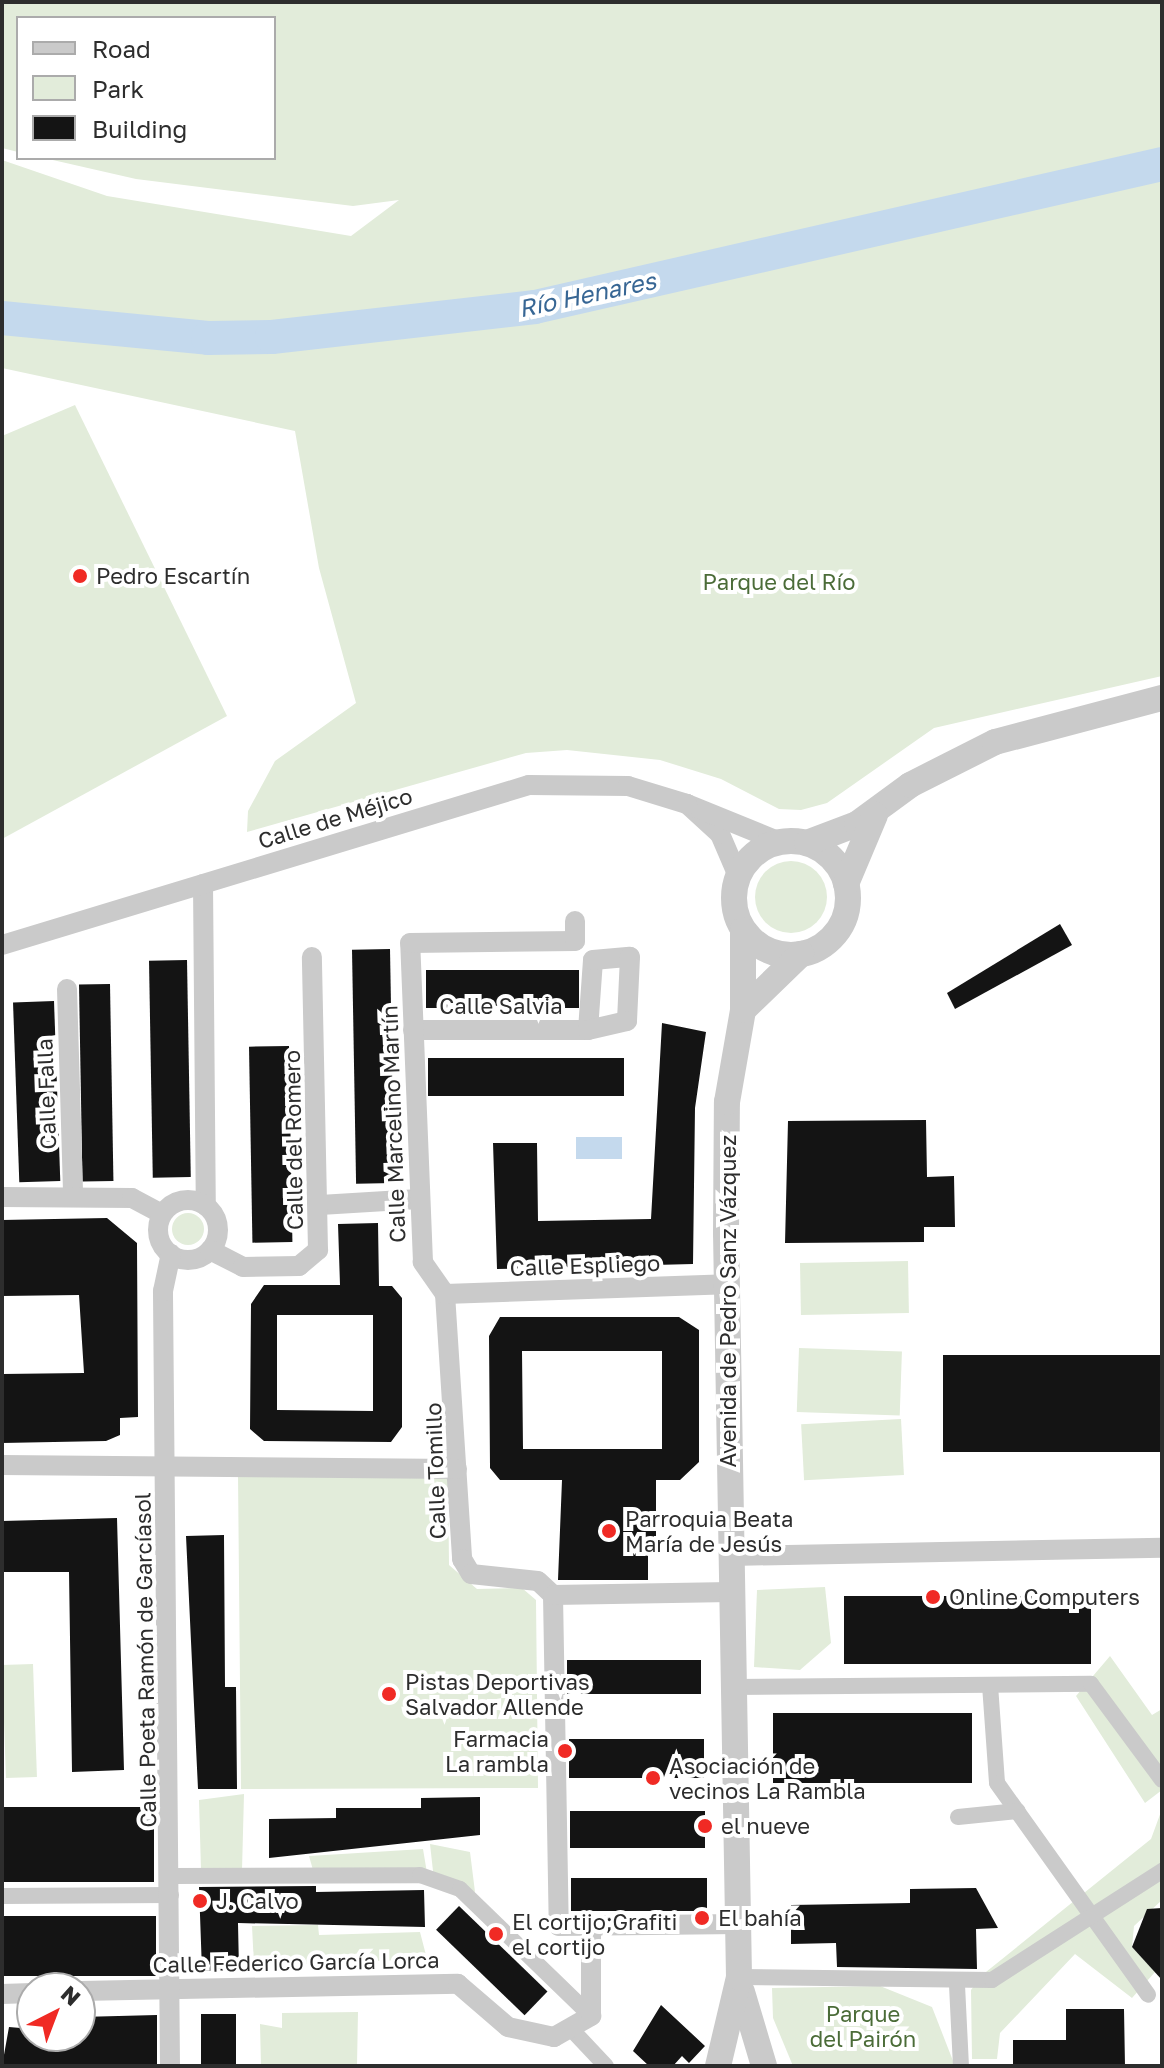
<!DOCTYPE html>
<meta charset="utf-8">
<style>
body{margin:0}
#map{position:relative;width:1164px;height:2068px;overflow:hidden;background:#fff;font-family:"Golos Text",sans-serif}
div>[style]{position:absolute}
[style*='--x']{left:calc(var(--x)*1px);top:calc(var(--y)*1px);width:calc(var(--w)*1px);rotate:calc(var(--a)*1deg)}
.green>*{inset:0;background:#e2ecda;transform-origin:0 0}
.round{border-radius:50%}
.water>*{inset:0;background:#c4d9ed;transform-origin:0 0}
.river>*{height:34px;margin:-17px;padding:0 17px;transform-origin:17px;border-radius:17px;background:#c4d9ed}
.building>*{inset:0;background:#141414;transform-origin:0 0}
.pedestrian>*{height:16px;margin:-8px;padding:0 8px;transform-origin:8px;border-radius:8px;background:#cacaca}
.minor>*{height:20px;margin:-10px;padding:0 10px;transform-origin:10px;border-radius:10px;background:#cacaca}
.minor>.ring{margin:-10px;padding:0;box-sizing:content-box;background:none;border:20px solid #cacaca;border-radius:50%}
.tertiary>*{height:26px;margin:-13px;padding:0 13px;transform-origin:13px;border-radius:13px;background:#cacaca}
.tertiary>.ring{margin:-13px;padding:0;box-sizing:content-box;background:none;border:26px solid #cacaca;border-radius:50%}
.dots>*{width:22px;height:22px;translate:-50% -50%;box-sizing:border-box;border:4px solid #fff;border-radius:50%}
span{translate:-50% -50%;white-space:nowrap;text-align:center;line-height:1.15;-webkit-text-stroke:8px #fff;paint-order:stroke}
.poi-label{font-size:22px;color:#2d2d2d}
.left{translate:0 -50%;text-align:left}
.right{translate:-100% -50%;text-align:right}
.park-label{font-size:22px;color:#4b6c38}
.street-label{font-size:22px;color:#2d2d2d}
.water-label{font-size:24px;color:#376694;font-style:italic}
.frame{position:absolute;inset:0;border:4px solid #2d2d2d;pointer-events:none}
.legend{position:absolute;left:16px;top:16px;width:260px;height:144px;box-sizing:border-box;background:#fff;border:2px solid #ababab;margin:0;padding:10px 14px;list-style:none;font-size:24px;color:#2d2d2d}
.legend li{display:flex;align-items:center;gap:16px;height:40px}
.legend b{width:40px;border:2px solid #ababab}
.north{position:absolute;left:16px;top:1972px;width:80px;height:80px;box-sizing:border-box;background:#fff;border:2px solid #ababab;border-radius:50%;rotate:42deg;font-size:22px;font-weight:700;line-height:32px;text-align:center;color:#2d2d2d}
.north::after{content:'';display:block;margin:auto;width:28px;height:36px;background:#f02a24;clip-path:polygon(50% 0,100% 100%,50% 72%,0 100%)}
</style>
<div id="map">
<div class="green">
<i style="clip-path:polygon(2px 2px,1162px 2px,1162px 676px,934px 728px,827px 803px,801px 810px,779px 809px,721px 779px,660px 760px,567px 750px,526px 753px,247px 832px,248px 811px,275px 761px,356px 703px,319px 568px,295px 431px,2px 368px,2px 160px,107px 196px,351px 236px,399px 200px,353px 206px,136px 179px,44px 158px,274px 158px,274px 18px,18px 18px,18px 152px,2px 148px)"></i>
<i style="clip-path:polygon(75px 405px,227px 716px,2px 839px,2px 436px)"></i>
<i class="round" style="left:755px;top:861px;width:72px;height:72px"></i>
<i class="round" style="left:172px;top:1213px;width:32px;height:32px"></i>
<i style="left:908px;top:1261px;width:52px;height:108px;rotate:89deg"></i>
<i style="left:799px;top:1348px;width:103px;height:64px;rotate:2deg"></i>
<i style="left:901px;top:1419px;width:56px;height:100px;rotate:87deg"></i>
<i style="clip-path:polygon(448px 1474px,449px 1565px,477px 1589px,522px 1588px,536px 1600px,538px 1788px,241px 1789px,238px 1475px)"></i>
<i style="clip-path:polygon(825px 1587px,831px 1643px,800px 1670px,754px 1667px,757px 1590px)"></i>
<i style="clip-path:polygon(1110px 1656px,1152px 1715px,1162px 1709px,1162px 1790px,1145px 1803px,1076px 1696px)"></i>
<i style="left:33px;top:1664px;width:113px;height:31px;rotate:88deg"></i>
<i style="clip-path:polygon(244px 1794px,242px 1870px,201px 1870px,199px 1800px)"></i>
<i style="clip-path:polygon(1162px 1809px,1162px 1900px,1134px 1926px,1132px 1947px,1155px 1972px,1132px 1998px,1075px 1954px,1000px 2033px,997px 2059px,972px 2059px,971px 1990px,981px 1976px,1151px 1839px)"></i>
<i style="clip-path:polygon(430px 1844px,470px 1852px,475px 1892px,434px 1880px)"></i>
<i style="clip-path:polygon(423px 1849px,427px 1873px,313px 1870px,309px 1856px)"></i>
<i style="clip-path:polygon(318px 1925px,319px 1935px,420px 1932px,427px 1959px,254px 1966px,252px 1926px)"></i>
<i style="clip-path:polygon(880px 1986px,932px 2007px,955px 2066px,793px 2066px,773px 2018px,772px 1988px)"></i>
<i style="clip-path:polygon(358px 2012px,357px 2066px,261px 2066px,260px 2024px,282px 2028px,282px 2013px)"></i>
</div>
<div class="water">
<i style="left:576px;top:1137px;width:46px;height:22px"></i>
</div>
<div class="river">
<i style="--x:2;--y:318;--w:207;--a:5.5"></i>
<i style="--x:208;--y:338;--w:64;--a:-0.9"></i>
<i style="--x:272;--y:337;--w:265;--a:-6.5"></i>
<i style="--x:535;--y:307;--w:643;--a:-12.85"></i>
</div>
<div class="building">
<i style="clip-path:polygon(1060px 924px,1072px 945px,955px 1009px,947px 993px)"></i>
<i style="left:390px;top:949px;width:234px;height:38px;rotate:89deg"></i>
<i style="left:187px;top:960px;width:217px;height:38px;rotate:89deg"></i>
<i style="left:426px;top:970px;width:153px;height:38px"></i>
<i style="left:110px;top:984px;width:197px;height:31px;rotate:89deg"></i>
<i style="left:54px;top:1001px;width:180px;height:41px;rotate:88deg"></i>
<i style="clip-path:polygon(662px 1023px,706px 1032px,695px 1108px,693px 1264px,497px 1269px,493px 1143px,537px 1143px,538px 1221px,651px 1219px)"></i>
<i style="left:289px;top:1046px;width:196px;height:40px;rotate:89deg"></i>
<i style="left:428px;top:1058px;width:196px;height:38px"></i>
<i style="clip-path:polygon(926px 1120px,927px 1177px,954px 1176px,955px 1227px,924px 1227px,924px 1242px,785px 1243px,788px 1121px)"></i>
<i style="clip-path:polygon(107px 1218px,137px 1243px,138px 1417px,120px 1418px,120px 1435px,106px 1441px,2px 1443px,2px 1374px,84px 1373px,79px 1295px,2px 1296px,2px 1220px)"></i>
<i style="clip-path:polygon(evenodd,378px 1223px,379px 1286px,392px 1286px,402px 1298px,402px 1427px,391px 1442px,264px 1441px,250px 1429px,251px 1304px,264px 1285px,340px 1285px,338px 1224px,378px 1223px,277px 1315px,373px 1315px,373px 1411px,277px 1410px,277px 1315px)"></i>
<i style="clip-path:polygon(evenodd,500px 1317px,679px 1317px,699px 1330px,699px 1462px,680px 1480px,656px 1480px,656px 1554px,648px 1554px,648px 1580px,558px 1580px,562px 1480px,500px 1480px,490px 1468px,489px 1336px,500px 1317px,522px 1351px,662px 1351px,662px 1449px,523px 1449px,522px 1351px)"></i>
<i style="left:1162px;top:1355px;width:97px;height:219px;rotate:90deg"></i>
<i style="clip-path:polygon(117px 1518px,124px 1770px,72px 1772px,69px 1572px,2px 1572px,2px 1521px)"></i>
<i style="clip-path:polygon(224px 1535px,225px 1687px,236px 1687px,237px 1789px,198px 1789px,186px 1536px)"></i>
<i style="left:844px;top:1596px;width:247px;height:68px"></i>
<i style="left:701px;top:1660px;width:34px;height:134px;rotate:90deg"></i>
<i style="left:773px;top:1713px;width:199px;height:70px"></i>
<i style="left:704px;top:1739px;width:39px;height:135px;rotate:90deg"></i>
<i style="clip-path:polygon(480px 1797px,480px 1835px,269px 1858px,269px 1819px,336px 1818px,336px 1808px,421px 1808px,421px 1798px)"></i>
<i style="left:154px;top:1807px;width:75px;height:152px;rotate:90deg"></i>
<i style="left:570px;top:1811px;width:135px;height:37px"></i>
<i style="left:707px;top:1878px;width:33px;height:136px;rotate:90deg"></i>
<i style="clip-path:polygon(316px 1886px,316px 1892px,424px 1890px,425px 1927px,238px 1923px,239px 1970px,202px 1971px,199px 1887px)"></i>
<i style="clip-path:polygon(976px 1888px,998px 1928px,976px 1929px,977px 1969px,837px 1967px,836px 1943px,791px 1944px,791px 1905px,910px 1903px,910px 1889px)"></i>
<i style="left:459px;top:1906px;width:123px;height:33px;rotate:44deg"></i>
<i style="clip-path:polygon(1162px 1908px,1162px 1980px,1132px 1947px,1147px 1909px)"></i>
<i style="left:156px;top:1916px;width:60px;height:154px;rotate:90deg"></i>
<i style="clip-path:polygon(661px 2005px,705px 2046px,689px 2063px,682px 2056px,673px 2066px,649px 2066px,633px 2051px)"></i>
<i style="clip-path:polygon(1066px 2009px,1124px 2009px,1125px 2066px,1013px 2066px,1013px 2040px,1066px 2040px)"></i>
<i style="left:201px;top:2014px;width:35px;height:52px"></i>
<i style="clip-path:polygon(157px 2015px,157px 2066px,2px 2066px,9px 2027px,32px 2029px,32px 2036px,80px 2036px,80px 2017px)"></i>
</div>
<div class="pedestrian">
<i style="--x:990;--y:1685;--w:98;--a:85.9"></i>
<i style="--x:997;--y:1783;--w:260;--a:54.5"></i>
<i style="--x:732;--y:1687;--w:359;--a:-0.5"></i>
<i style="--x:1091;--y:1684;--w:119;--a:53.5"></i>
<i style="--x:958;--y:1817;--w:60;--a:-5.7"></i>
<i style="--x:171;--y:1876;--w:249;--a:-0.2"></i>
<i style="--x:420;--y:1875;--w:42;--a:19.3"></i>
<i style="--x:460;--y:1889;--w:182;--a:44.1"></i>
<i style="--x:2;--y:1896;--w:169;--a:-0.3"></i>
<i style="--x:739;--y:1977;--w:253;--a:0.7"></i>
<i style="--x:992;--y:1980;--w:202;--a:-32.7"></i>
<i style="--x:957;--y:1985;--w:81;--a:87.2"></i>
<i style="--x:573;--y:2031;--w:48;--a:46.7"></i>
</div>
<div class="minor">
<i style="--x:738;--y:876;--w:46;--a:-113.2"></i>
<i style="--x:720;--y:834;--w:45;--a:-137.7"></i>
<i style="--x:687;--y:804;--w:100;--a:22.2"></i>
<i style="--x:203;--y:884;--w:322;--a:89.5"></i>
<i style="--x:2;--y:945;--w:551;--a:-16.89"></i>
<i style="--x:529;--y:785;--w:99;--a:0.6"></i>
<i style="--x:628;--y:786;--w:62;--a:17"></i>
<i style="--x:67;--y:989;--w:208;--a:88.3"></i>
<i style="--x:413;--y:1030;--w:175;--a:0"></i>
<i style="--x:588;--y:1030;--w:70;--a:-85.9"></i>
<i style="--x:593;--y:960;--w:37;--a:-5"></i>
<i style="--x:630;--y:957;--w:64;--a:92.7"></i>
<i style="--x:627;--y:1021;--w:40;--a:167"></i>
<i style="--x:2;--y:1197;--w:130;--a:0.4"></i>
<i style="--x:132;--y:1198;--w:34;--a:28"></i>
<i class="ring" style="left:158px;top:1200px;width:40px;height:40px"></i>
<i style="--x:320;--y:1205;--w:99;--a:-3.5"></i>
<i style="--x:210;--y:1250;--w:37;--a:27"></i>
<i style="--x:243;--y:1267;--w:56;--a:-1"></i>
<i style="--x:299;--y:1266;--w:25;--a:-40"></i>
<i style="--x:318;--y:1250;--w:293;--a:-91.2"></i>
<i style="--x:445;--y:1294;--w:266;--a:86.3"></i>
<i style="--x:462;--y:1559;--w:17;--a:59"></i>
<i style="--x:471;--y:1574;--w:67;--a:6"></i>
<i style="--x:538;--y:1581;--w:21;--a:43"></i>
<i style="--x:553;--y:1595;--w:331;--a:89"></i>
<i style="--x:559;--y:1926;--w:180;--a:-0.6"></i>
<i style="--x:445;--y:1294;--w:39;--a:-125"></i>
<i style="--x:423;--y:1262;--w:319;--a:-92.3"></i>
<i style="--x:410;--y:943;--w:165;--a:-0.7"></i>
<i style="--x:575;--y:941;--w:20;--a:-90"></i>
<i style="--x:445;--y:1294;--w:281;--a:-2"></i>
<i style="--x:2;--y:1465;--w:455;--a:0.5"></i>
<i style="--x:731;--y:1556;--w:431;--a:-1.1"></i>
<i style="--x:553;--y:1595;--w:178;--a:-1"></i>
<i style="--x:80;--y:1991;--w:378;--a:-1.1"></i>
<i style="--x:458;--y:1984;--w:66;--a:40.7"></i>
<i style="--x:508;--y:2027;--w:47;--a:12.3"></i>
<i style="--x:554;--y:2037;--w:43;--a:-29.6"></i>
<i style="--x:591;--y:2016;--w:88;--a:-90"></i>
<i style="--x:2;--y:1994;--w:30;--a:-2"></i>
<i style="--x:170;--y:2066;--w:775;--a:-90.52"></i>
<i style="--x:163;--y:1291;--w:38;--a:-78"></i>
</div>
<div class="tertiary">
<i class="ring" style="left:734px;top:841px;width:88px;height:88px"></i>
<i style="--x:807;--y:843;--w:53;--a:-20.8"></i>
<i style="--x:857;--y:824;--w:66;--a:-36.3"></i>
<i style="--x:910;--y:785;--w:95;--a:-26.8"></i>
<i style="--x:995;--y:742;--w:173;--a:-14.8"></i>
<i style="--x:846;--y:884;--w:75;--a:-67.2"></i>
<i style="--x:743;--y:1010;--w:81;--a:-44"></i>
<i style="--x:742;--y:1992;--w:77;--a:73.4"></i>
<i style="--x:718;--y:2066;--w:91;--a:-76.7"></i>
<i style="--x:739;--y:1977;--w:744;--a:-91"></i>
<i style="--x:726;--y:1233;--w:131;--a:-89.6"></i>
<i style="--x:727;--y:1102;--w:93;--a:-80.1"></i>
<i style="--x:743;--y:1010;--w:80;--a:-90"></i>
</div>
<div class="dots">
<i style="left:80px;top:576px;background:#f02a24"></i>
<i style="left:609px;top:1531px;background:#f02a24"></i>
<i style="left:933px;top:1597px;background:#f02a24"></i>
<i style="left:389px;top:1694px;background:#f02a24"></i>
<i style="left:565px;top:1751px;background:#f02a24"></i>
<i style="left:653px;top:1778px;background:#f02a24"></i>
<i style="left:705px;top:1826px;background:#f02a24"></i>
<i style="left:200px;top:1901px;background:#f02a24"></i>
<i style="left:702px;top:1918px;background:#f02a24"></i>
<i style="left:496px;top:1934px;background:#f02a24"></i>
</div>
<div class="poi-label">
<span class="left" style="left:96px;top:576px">Pedro Escartín</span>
<span class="left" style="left:625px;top:1531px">Parroquia Beata<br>María de Jesús</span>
<span class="left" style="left:949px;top:1597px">Online Computers</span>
<span class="left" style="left:405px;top:1694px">Pistas Deportivas<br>Salvador Allende</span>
<span class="right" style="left:549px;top:1751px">Farmacia<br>La rambla</span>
<span class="left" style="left:669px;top:1778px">Asociación de<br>vecinos La Rambla</span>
<span class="left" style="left:721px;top:1826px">el nueve</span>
<span class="left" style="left:216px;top:1901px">J. Calvo</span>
<span class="left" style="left:718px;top:1918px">El bahía</span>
<span class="left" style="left:512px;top:1934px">El cortijo;Grafiti<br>el cortijo</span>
</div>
<div class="park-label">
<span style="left:779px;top:582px">Parque del Río</span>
<span style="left:863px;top:2026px">Parque<br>del Pairón</span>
</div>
<div class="street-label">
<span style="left:335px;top:818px;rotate:-17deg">Calle de Méjico</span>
<span style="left:501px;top:1006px">Calle Salvia</span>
<span style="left:46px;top:1094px;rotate:-92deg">Calle Falla</span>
<span style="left:393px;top:1124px;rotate:-92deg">Calle Marcelino Martín</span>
<span style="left:293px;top:1140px;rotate:-91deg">Calle del Romero</span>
<span style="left:585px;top:1265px;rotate:-2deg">Calle Espliego</span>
<span style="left:728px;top:1301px;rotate:-90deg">Avenida de Pedro Sanz Vázquez</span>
<span style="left:435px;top:1471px;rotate:-92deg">Calle Tomillo</span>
<span style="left:145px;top:1660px;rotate:-91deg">Calle Poeta Ramón de Garcíasol</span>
<span style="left:296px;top:1962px;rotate:-1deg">Calle Federico García Lorca</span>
</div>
<div class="water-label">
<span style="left:587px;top:294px;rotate:-12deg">Río Henares</span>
</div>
<div class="frame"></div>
<ul class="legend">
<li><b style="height:10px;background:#cacaca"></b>Road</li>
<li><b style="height:22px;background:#e2ecda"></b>Park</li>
<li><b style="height:22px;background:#141414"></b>Building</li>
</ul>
<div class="north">N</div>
</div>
